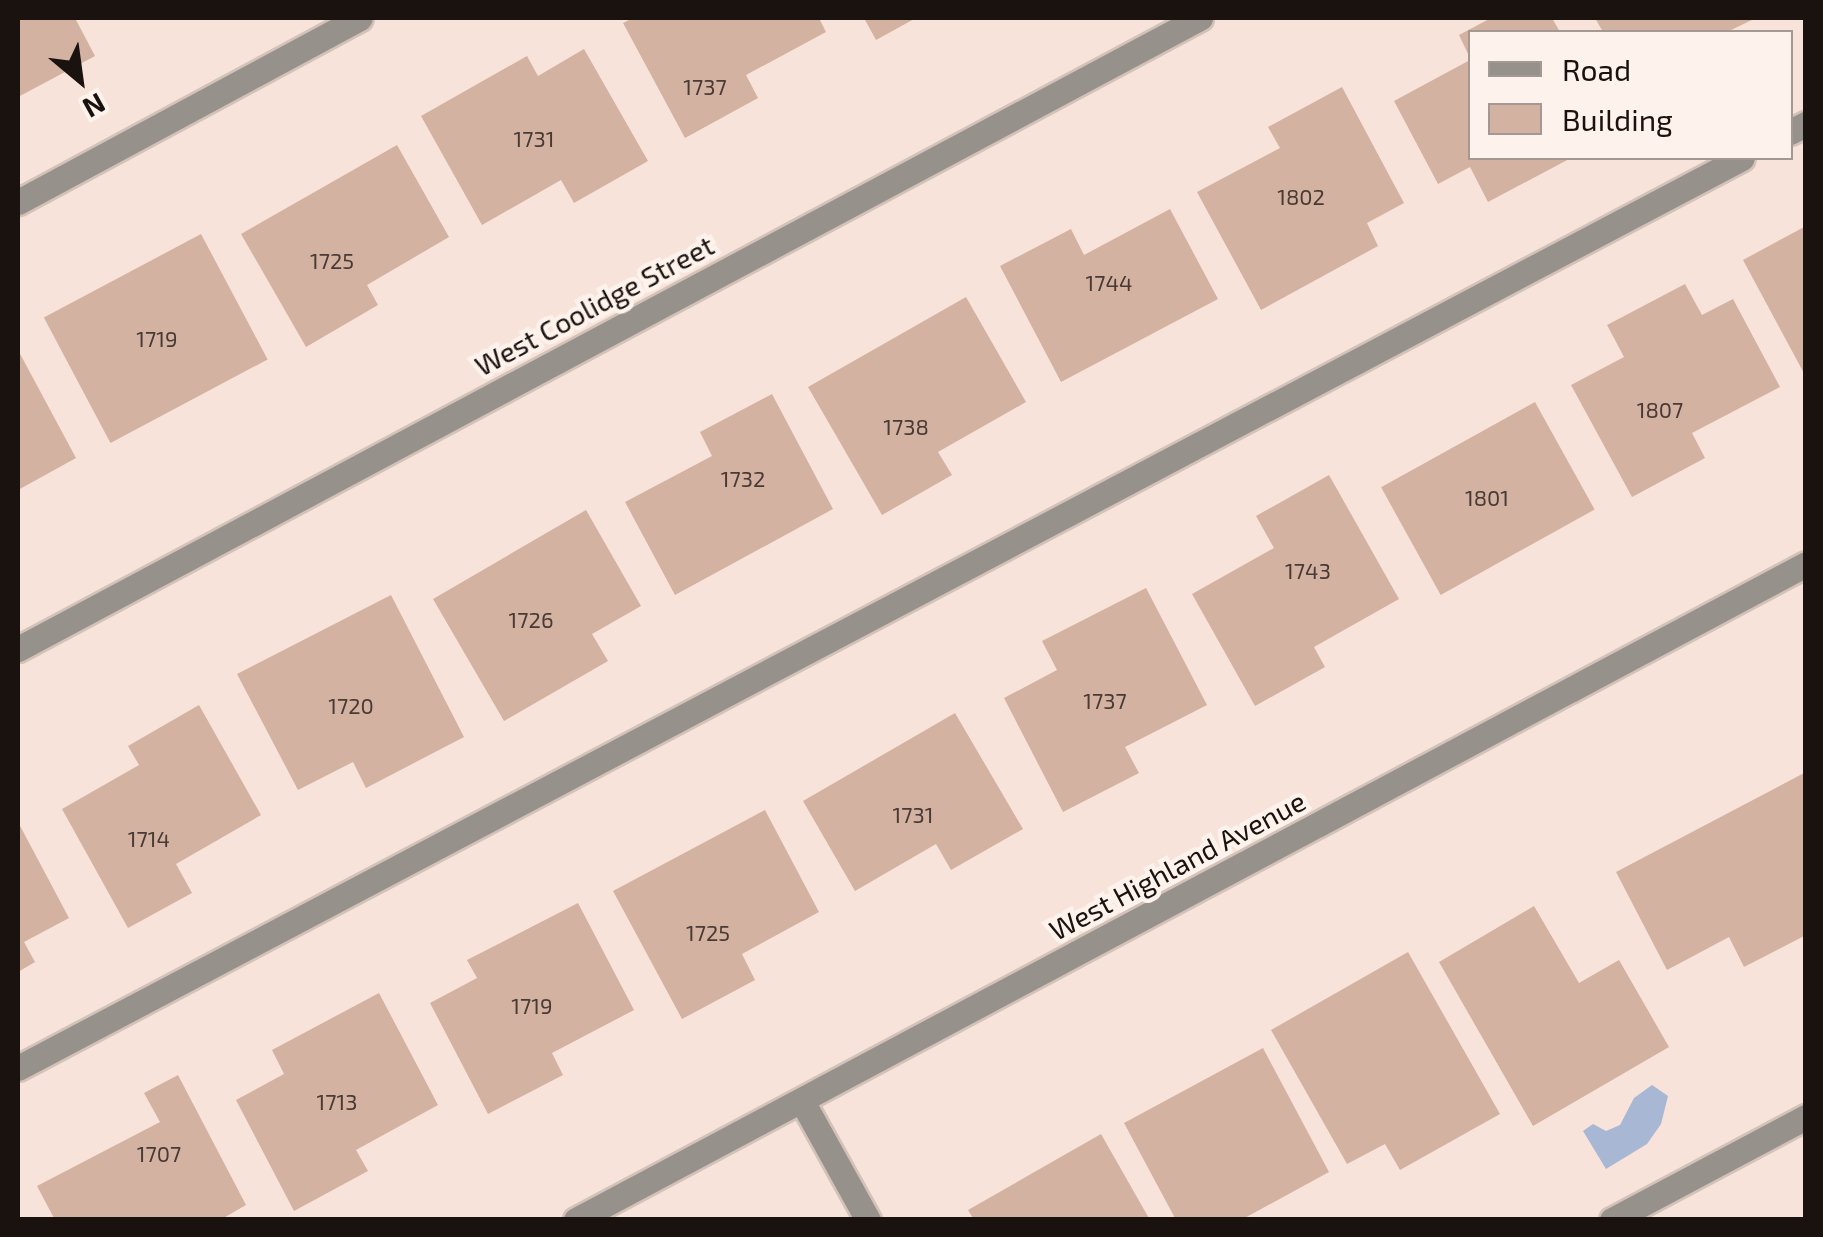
<!DOCTYPE html>
<style>
body{margin:0}
#map{position:relative;width:1823px;height:1237px;overflow:hidden;background:#f7e3d9;font-family:"Exo 2",sans-serif}
div>[style]{position:absolute}
[style*='--x']{left:calc(var(--x)*1px);top:calc(var(--y)*1px);width:calc(var(--w)*1px);rotate:calc(var(--a)*1deg)}
.water>*{inset:0;background:#a8b7d4}
.building>*{inset:0;background:#d4b2a1;transform-origin:0 0}
.roads{filter:drop-shadow(2px 0 #d3c2b9) drop-shadow(-2px 0 #d3c2b9) drop-shadow(0 2px #d3c2b9) drop-shadow(0 -2px #d3c2b9)}
.service>*{height:25px;margin:-12.5px;padding:0 12.5px;transform-origin:12.5px;border-radius:12.5px;background:#96918a}
.minor>*{height:25px;margin:-12.5px;padding:0 12.5px;transform-origin:12.5px;border-radius:12.5px;background:#96918a}
span{translate:-50% -50%;white-space:nowrap;text-align:center;line-height:1.15;-webkit-text-stroke:9px #fef2ec;paint-order:stroke}
.number-label{font-size:22px;color:#483a34}
.number-label span{-webkit-text-stroke-width:0}
.street-label{font-size:28px;color:#19120f}
.frame{position:absolute;inset:0;border:20px solid #19120f;pointer-events:none}
.legend{position:absolute;left:1468px;top:30px;width:325px;height:130px;box-sizing:border-box;background:#fef2ec;border:2px solid #a29894;margin:0;padding:12px 18px;list-style:none;font-size:30px;color:#19120f}
.legend li{display:flex;align-items:center;gap:20px;height:50px}
.legend b{width:50px;border:2px solid #a29894}
.north{position:absolute;left:30px;top:30px;width:100px;height:100px;-webkit-text-stroke:8px #fef2ec;paint-order:stroke;rotate:151deg;font-size:28px;font-weight:700;line-height:40px;text-align:center;color:#19120f}
.north::after{content:'';display:block;margin:auto;width:35px;height:45px;background:#19120f;clip-path:polygon(50% 0,100% 100%,50% 72%,0 100%)}
</style>
<div id="map">
<div class="water">
<i style="clip-path:polygon(1652px 1085px,1668px 1096px,1661px 1124px,1647px 1144px,1606px 1169px,1583px 1131px,1593px 1124px,1606px 1131px,1620px 1125px,1634px 1098px)"></i>
</div>
<div class="building">
<i style="clip-path:polygon(18px 18px,75px 18px,95px 56px,18px 97px)"></i>
<i style="clip-path:polygon(633px 18px,819px 18px,826px 32px,746px 75px,758px 98px,685px 138px,623px 23px)"></i>
<i style="clip-path:polygon(864px 18px,916px 18px,876px 40px)"></i>
<i style="clip-path:polygon(1491px 18px,1552px 18px,1560px 32px,1470px 32px,1470px 58px,1459px 35px)"></i>
<i style="clip-path:polygon(1595px 18px,1756px 18px,1727px 32px,1603px 32px)"></i>
<i style="clip-path:polygon(584px 49px,648px 161px,574px 203px,561px 180px,482px 225px,421px 116px,527px 56px,538px 76px)"></i>
<i style="clip-path:polygon(1470px 60px,1470px 158px,1571px 158px,1488px 202px,1470px 167px,1438px 184px,1394px 101px)"></i>
<i style="clip-path:polygon(1342px 87px,1404px 203px,1367px 223px,1378px 246px,1261px 310px,1197px 192px,1280px 148px,1268px 127px)"></i>
<i style="clip-path:polygon(397px 145px,449px 237px,367px 285px,378px 305px,306px 347px,241px 234px)"></i>
<i style="clip-path:polygon(1170px 209px,1218px 299px,1061px 382px,1000px 266px,1071px 229px,1084px 255px)"></i>
<i style="clip-path:polygon(1806px 226px,1806px 377px,1743px 260px)"></i>
<i style="left:201px;top:234px;width:142px;height:178px;rotate:62deg"></i>
<i style="clip-path:polygon(1685px 284px,1702px 315px,1733px 299px,1780px 387px,1692px 433px,1705px 458px,1632px 497px,1571px 385px,1624px 357px,1607px 325px)"></i>
<i style="clip-path:polygon(966px 297px,1026px 402px,938px 452px,952px 475px,882px 515px,808px 387px)"></i>
<i style="clip-path:polygon(18px 350px,76px 458px,18px 490px)"></i>
<i style="clip-path:polygon(772px 394px,833px 509px,675px 595px,625px 502px,712px 456px,700px 432px)"></i>
<i style="left:1535px;top:402px;width:123px;height:176px;rotate:61deg"></i>
<i style="clip-path:polygon(1329px 475px,1399px 599px,1314px 647px,1325px 667px,1255px 706px,1192px 594px,1274px 548px,1256px 516px)"></i>
<i style="clip-path:polygon(586px 510px,641px 606px,592px 634px,608px 661px,504px 721px,433px 599px)"></i>
<i style="clip-path:polygon(1146px 588px,1207px 705px,1125px 747px,1139px 773px,1063px 812px,1004px 698px,1057px 670px,1042px 641px)"></i>
<i style="clip-path:polygon(391px 595px,464px 737px,366px 788px,353px 762px,298px 790px,237px 674px)"></i>
<i style="clip-path:polygon(199px 705px,261px 815px,176px 864px,192px 893px,128px 928px,62px 809px,139px 765px,128px 746px)"></i>
<i style="clip-path:polygon(955px 713px,1023px 829px,951px 870px,936px 844px,855px 891px,803px 801px)"></i>
<i style="clip-path:polygon(1806px 772px,1806px 935px,1744px 967px,1729px 937px,1667px 970px,1616px 872px)"></i>
<i style="clip-path:polygon(765px 810px,819px 912px,742px 954px,755px 980px,682px 1019px,613px 891px)"></i>
<i style="clip-path:polygon(18px 822px,69px 918px,24px 942px,35px 962px,18px 972px)"></i>
<i style="clip-path:polygon(578px 903px,634px 1010px,552px 1053px,563px 1075px,488px 1114px,430px 1003px,477px 978px,467px 960px)"></i>
<i style="clip-path:polygon(1534px 906px,1579px 983px,1619px 960px,1669px 1047px,1533px 1126px,1439px 962px)"></i>
<i style="clip-path:polygon(1408px 952px,1500px 1114px,1400px 1170px,1385px 1144px,1347px 1164px,1271px 1030px)"></i>
<i style="clip-path:polygon(379px 993px,438px 1105px,356px 1150px,368px 1171px,294px 1211px,236px 1100px,284px 1074px,272px 1050px)"></i>
<i style="clip-path:polygon(1263px 1048px,1329px 1172px,1241px 1220px,1176px 1220px,1124px 1123px)"></i>
<i style="clip-path:polygon(178px 1075px,246px 1205px,220px 1220px,55px 1220px,37px 1186px,160px 1122px,144px 1093px)"></i>
<i style="clip-path:polygon(1101px 1134px,1150px 1220px,974px 1220px,968px 1210px)"></i>
</div>
<div class="roads">
<div class="service">
<i style="--x:1790;--y:132;--w:18;--a:-27"></i>
<i style="--x:18;--y:202;--w:388;--a:-28.3"></i>
<i style="--x:18;--y:1068;--w:1949;--a:-27.83"></i>
<i style="--x:802;--y:1101;--w:136;--a:61"></i>
<i style="--x:1612;--y:1220;--w:220;--a:-28"></i>
</div>
<div class="minor">
<i style="--x:18;--y:649;--w:1340;--a:-28.1"></i>
<i style="--x:576;--y:1220;--w:1394;--a:-28.07"></i>
</div>
</div>
<div class="number-label">
<span style="left:705px;top:87px">1737</span>
<span style="left:534px;top:139px">1731</span>
<span style="left:1301px;top:197px">1802</span>
<span style="left:332px;top:261px">1725</span>
<span style="left:1109px;top:283px">1744</span>
<span style="left:157px;top:339px">1719</span>
<span style="left:1660px;top:410px">1807</span>
<span style="left:906px;top:427px">1738</span>
<span style="left:743px;top:479px">1732</span>
<span style="left:1487px;top:498px">1801</span>
<span style="left:1308px;top:571px">1743</span>
<span style="left:531px;top:620px">1726</span>
<span style="left:1105px;top:701px">1737</span>
<span style="left:351px;top:706px">1720</span>
<span style="left:913px;top:815px">1731</span>
<span style="left:149px;top:839px">1714</span>
<span style="left:708px;top:933px">1725</span>
<span style="left:532px;top:1006px">1719</span>
<span style="left:337px;top:1102px">1713</span>
<span style="left:159px;top:1154px">1707</span>
</div>
<div class="street-label">
<span style="left:594px;top:305px;rotate:-28deg">West Coolidge Street</span>
<span style="left:1177px;top:865px;rotate:-28deg">West Highland Avenue</span>
</div>
<div class="frame"></div>
<ul class="legend">
<li><b style="height:12px;background:#96918a"></b>Road</li>
<li><b style="height:28px;background:#d4b2a1"></b>Building</li>
</ul>
<div class="north">N</div>
</div>
